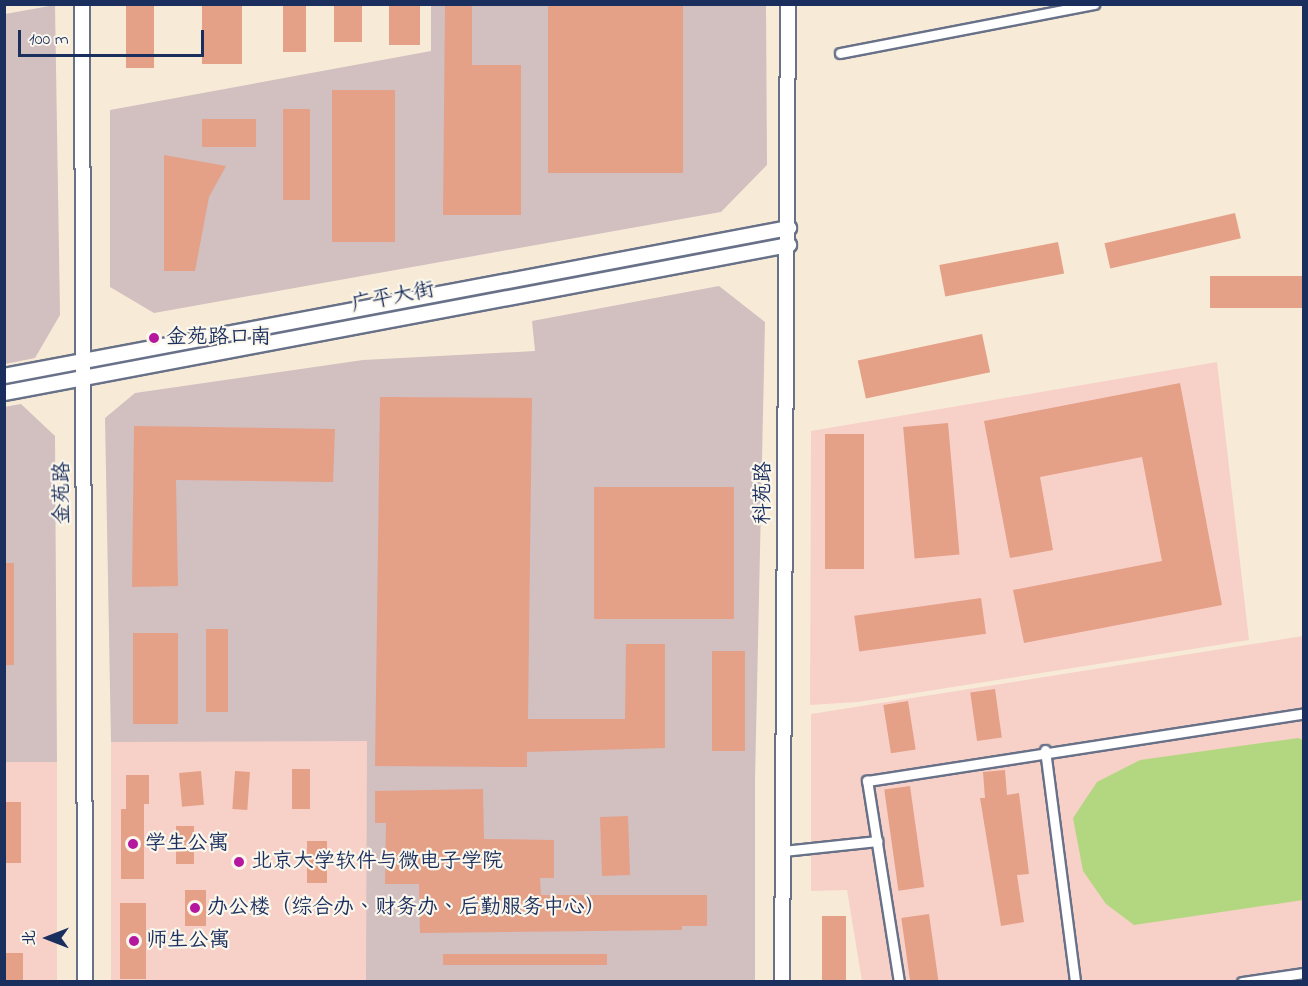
<!DOCTYPE html>
<meta charset="utf-8">
<style>
body{margin:0}
#map{position:relative;width:1308px;height:986px;overflow:hidden;background:#f7ebd7;font-family:"Indie Flower","LXGW WenKai TC",sans-serif}
div>[style]{position:absolute}
[style*='--x']{left:calc(var(--x)*1px);top:calc(var(--y)*1px);width:calc(var(--w)*1px);rotate:calc(var(--a)*1deg)}
.built>*{inset:0;background:#f7d1c8;transform-origin:0 0}
.industrial>*{inset:0;background:#d2bfc0}
.green>*{inset:0;background:#b3d780}
.building>*{inset:0;background:#e5a088;transform-origin:0 0}
.roads{filter:drop-shadow(2px 0 #687188) drop-shadow(-2px 0 #687188) drop-shadow(0 2px #687188) drop-shadow(0 -2px #687188)}
.street>*{height:9px;margin:-4.5px;padding:0 4.5px;transform-origin:4.5px;border-radius:4.5px;background:#fff}
.secondary>*{height:14px;margin:-7px;padding:0 7px;transform-origin:7px;border-radius:7px;background:#fff}
.dots>*{width:16px;height:16px;translate:-50% -50%;box-sizing:border-box;border:3px solid #fbf7ec;border-radius:50%}
span{translate:-50% -50%;white-space:nowrap;text-align:center;line-height:1.15;-webkit-text-stroke:4.5px #fbf7ec;paint-order:stroke}
.street-label{font-size:21px;color:#1b2f5e}
.poi-label{font-size:21px;color:#1b2f5e}
.left{translate:0 -50%;text-align:left}
.frame{position:absolute;inset:0;border:6px solid #1b2f5e;pointer-events:none}
.north{position:absolute;left:18px;top:908px;width:60px;height:60px;-webkit-text-stroke:4px #fbf7ec;paint-order:stroke;rotate:270deg;font-size:16px;font-weight:700;line-height:24px;text-align:center;color:#1b2f5e}
.north::after{content:'';display:block;margin:auto;width:21px;height:27px;background:#1b2f5e;clip-path:polygon(50% 0,100% 100%,50% 72%,0 100%)}
.scale{position:absolute;left:18px;top:30px;width:186px;height:27px;box-sizing:border-box;border:3px solid #1b2f5e;border-top:0;padding-left:8px;font-size:18px;line-height:21px;white-space:nowrap;color:#1b2f5e;-webkit-text-stroke:4px #fbf7ec;paint-order:stroke}
</style>
<div id="map">
<div class="built">
<i style="clip-path:polygon(1217px 362px,1249px 640px,858px 702px,810px 705px,811px 431px)"></i>
<i style="clip-path:polygon(1303px 636px,1303px 981px,862px 981px,847px 890px,811px 891px,811px 714px)"></i>
<i style="left:367px;top:741px;width:240px;height:256px;rotate:90deg"></i>
<i style="left:5px;top:762px;width:52px;height:220px"></i>
</div>
<div class="industrial">
<i style="clip-path:polygon(55px 5px,60px 315px,35px 358px,5px 364px,5px 14px)"></i>
<i style="clip-path:polygon(431px 5px,766px 5px,767px 165px,721px 212px,154px 313px,110px 287px,110px 110px,431px 51px)"></i>
<i style="clip-path:polygon(719px 286px,765px 322px,755px 780px,755px 981px,366px 981px,367px 741px,111px 742px,105px 418px,135px 393px,363px 360px,535px 351px,532px 321px)"></i>
<i style="clip-path:polygon(21px 404px,55px 436px,57px 762px,5px 762px,4px 407px)"></i>
</div>
<div class="green">
<i style="clip-path:polygon(1298px 738px,1304px 740px,1303px 900px,1134px 925px,1106px 904px,1083px 871px,1073px 818px,1097px 782px,1140px 760px)"></i>
</div>
<div class="building">
<i style="left:126px;top:4px;width:28px;height:64px"></i>
<i style="left:202px;top:4px;width:40px;height:60px"></i>
<i style="left:283px;top:4px;width:23px;height:48px"></i>
<i style="left:334px;top:4px;width:28px;height:38px"></i>
<i style="left:389px;top:4px;width:31px;height:41px"></i>
<i style="clip-path:polygon(445px 4px,472px 4px,472px 65px,521px 65px,521px 215px,443px 215px)"></i>
<i style="left:548px;top:4px;width:135px;height:169px"></i>
<i style="left:332px;top:90px;width:63px;height:152px"></i>
<i style="left:283px;top:109px;width:27px;height:91px"></i>
<i style="left:256px;top:119px;width:28px;height:54px;rotate:90deg"></i>
<i style="clip-path:polygon(164px 155px,226px 166px,209px 197px,195px 271px,164px 271px)"></i>
<i style="left:1235px;top:213px;width:26px;height:134px;rotate:77deg"></i>
<i style="left:1058px;top:242px;width:32px;height:121px;rotate:79deg"></i>
<i style="left:1304px;top:276px;width:32px;height:94px;rotate:90deg"></i>
<i style="left:982px;top:334px;width:39px;height:127px;rotate:78deg"></i>
<i style="clip-path:polygon(1180px 383px,1222px 605px,1024px 643px,1013px 590px,1162px 561px,1142px 457px,1040px 477px,1053px 550px,1010px 558px,984px 421px)"></i>
<i style="clip-path:polygon(380px 397px,532px 398px,528px 719px,625px 719px,626px 644px,665px 644px,665px 748px,527px 752px,527px 767px,375px 766px)"></i>
<i style="left:948px;top:423px;width:132px;height:45px;rotate:85deg"></i>
<i style="clip-path:polygon(134px 426px,335px 429px,333px 482px,176px 480px,178px 586px,132px 587px)"></i>
<i style="left:825px;top:434px;width:39px;height:135px"></i>
<i style="left:734px;top:487px;width:132px;height:140px;rotate:90deg"></i>
<i style="left:4px;top:563px;width:10px;height:102px"></i>
<i style="left:981px;top:598px;width:36px;height:128px;rotate:82deg"></i>
<i style="left:206px;top:629px;width:22px;height:83px"></i>
<i style="left:133px;top:633px;width:45px;height:91px"></i>
<i style="left:712px;top:651px;width:33px;height:100px"></i>
<i style="left:995px;top:689px;width:49px;height:25px;rotate:82deg"></i>
<i style="left:908px;top:701px;width:49px;height:25px;rotate:81deg"></i>
<i style="left:292px;top:769px;width:18px;height:40px"></i>
<i style="clip-path:polygon(1005px 770px,1007px 795px,1019px 793px,1029px 874px,1017px 875px,1024px 922px,1001px 926px,980px 798px,985px 798px,983px 772px)"></i>
<i style="left:201px;top:771px;width:34px;height:22px;rotate:85deg"></i>
<i style="left:235px;top:771px;width:15px;height:38px;rotate:4deg"></i>
<i style="clip-path:polygon(126px 775px,149px 775px,149px 804px,144px 804px,144px 879px,121px 879px,121px 809px,126px 809px)"></i>
<i style="left:910px;top:786px;width:102px;height:26px;rotate:82deg"></i>
<i style="clip-path:polygon(483px 789px,484px 839px,554px 840px,554px 878px,540px 878px,541px 895px,707px 895px,707px 926px,682px 926px,682px 930px,420px 933px,419px 884px,385px 884px,386px 823px,375px 823px,375px 791px)"></i>
<i style="left:4px;top:802px;width:17px;height:61px"></i>
<i style="left:628px;top:816px;width:59px;height:28px;rotate:88deg"></i>
<i style="left:176px;top:826px;width:18px;height:38px"></i>
<i style="left:307px;top:841px;width:20px;height:42px"></i>
<i style="left:185px;top:890px;width:21px;height:36px"></i>
<i style="left:120px;top:903px;width:26px;height:76px"></i>
<i style="left:929px;top:914px;width:68px;height:28px;rotate:82deg"></i>
<i style="left:822px;top:916px;width:24px;height:65px"></i>
<i style="left:4px;top:953px;width:19px;height:28px"></i>
<i style="left:607px;top:954px;width:11px;height:164px;rotate:90deg"></i>
</div>
<div class="roads">
<div class="street">
<i style="--x:840;--y:53;--w:259;--a:-10.9"></i>
<i style="--x:1045;--y:750;--w:234;--a:82.6"></i>
<i style="--x:783;--y:851;--w:95;--a:-6.1"></i>
<i style="--x:899;--y:982;--w:204;--a:-99"></i>
<i style="--x:867;--y:781;--w:442;--a:-8.8"></i>
<i style="--x:1242;--y:982;--w:63;--a:-8.3"></i>
</div>
<div class="secondary">
<i style="--x:82;--y:4;--w:978;--a:89.82"></i>
<i style="--x:4;--y:376;--w:799;--a:-10.68"></i>
<i style="--x:4;--y:393;--w:799;--a:-10.68"></i>
<i style="--x:782;--y:982;--w:978;--a:-89.65"></i>
</div>
</div>
<div class="dots">
<i style="left:154px;top:338px;background:#b5179e"></i>
<i style="left:133px;top:844px;background:#b5179e"></i>
<i style="left:239px;top:862px;background:#b5179e"></i>
<i style="left:195px;top:908px;background:#b5179e"></i>
<i style="left:134px;top:941px;background:#b5179e"></i>
</div>
<div class="street-label">
<span style="left:393px;top:298px;rotate:-11deg">广平大街</span>
<span style="left:63px;top:493px;rotate:-90deg">金苑路</span>
<span style="left:764px;top:493px;rotate:-89deg">科苑路</span>
</div>
<div class="poi-label">
<span class="left" style="left:166px;top:338px">金苑路口南</span>
<span class="left" style="left:145px;top:844px">学生公寓</span>
<span class="left" style="left:251px;top:862px">北京大学软件与微电子学院</span>
<span class="left" style="left:207px;top:908px">办公楼（综合办、财务办、后勤服务中心）</span>
<span class="left" style="left:146px;top:941px">师生公寓</span>
</div>
<div class="frame"></div>
<div class="north">北</div>
<div class="scale">100 m</div>
</div>
